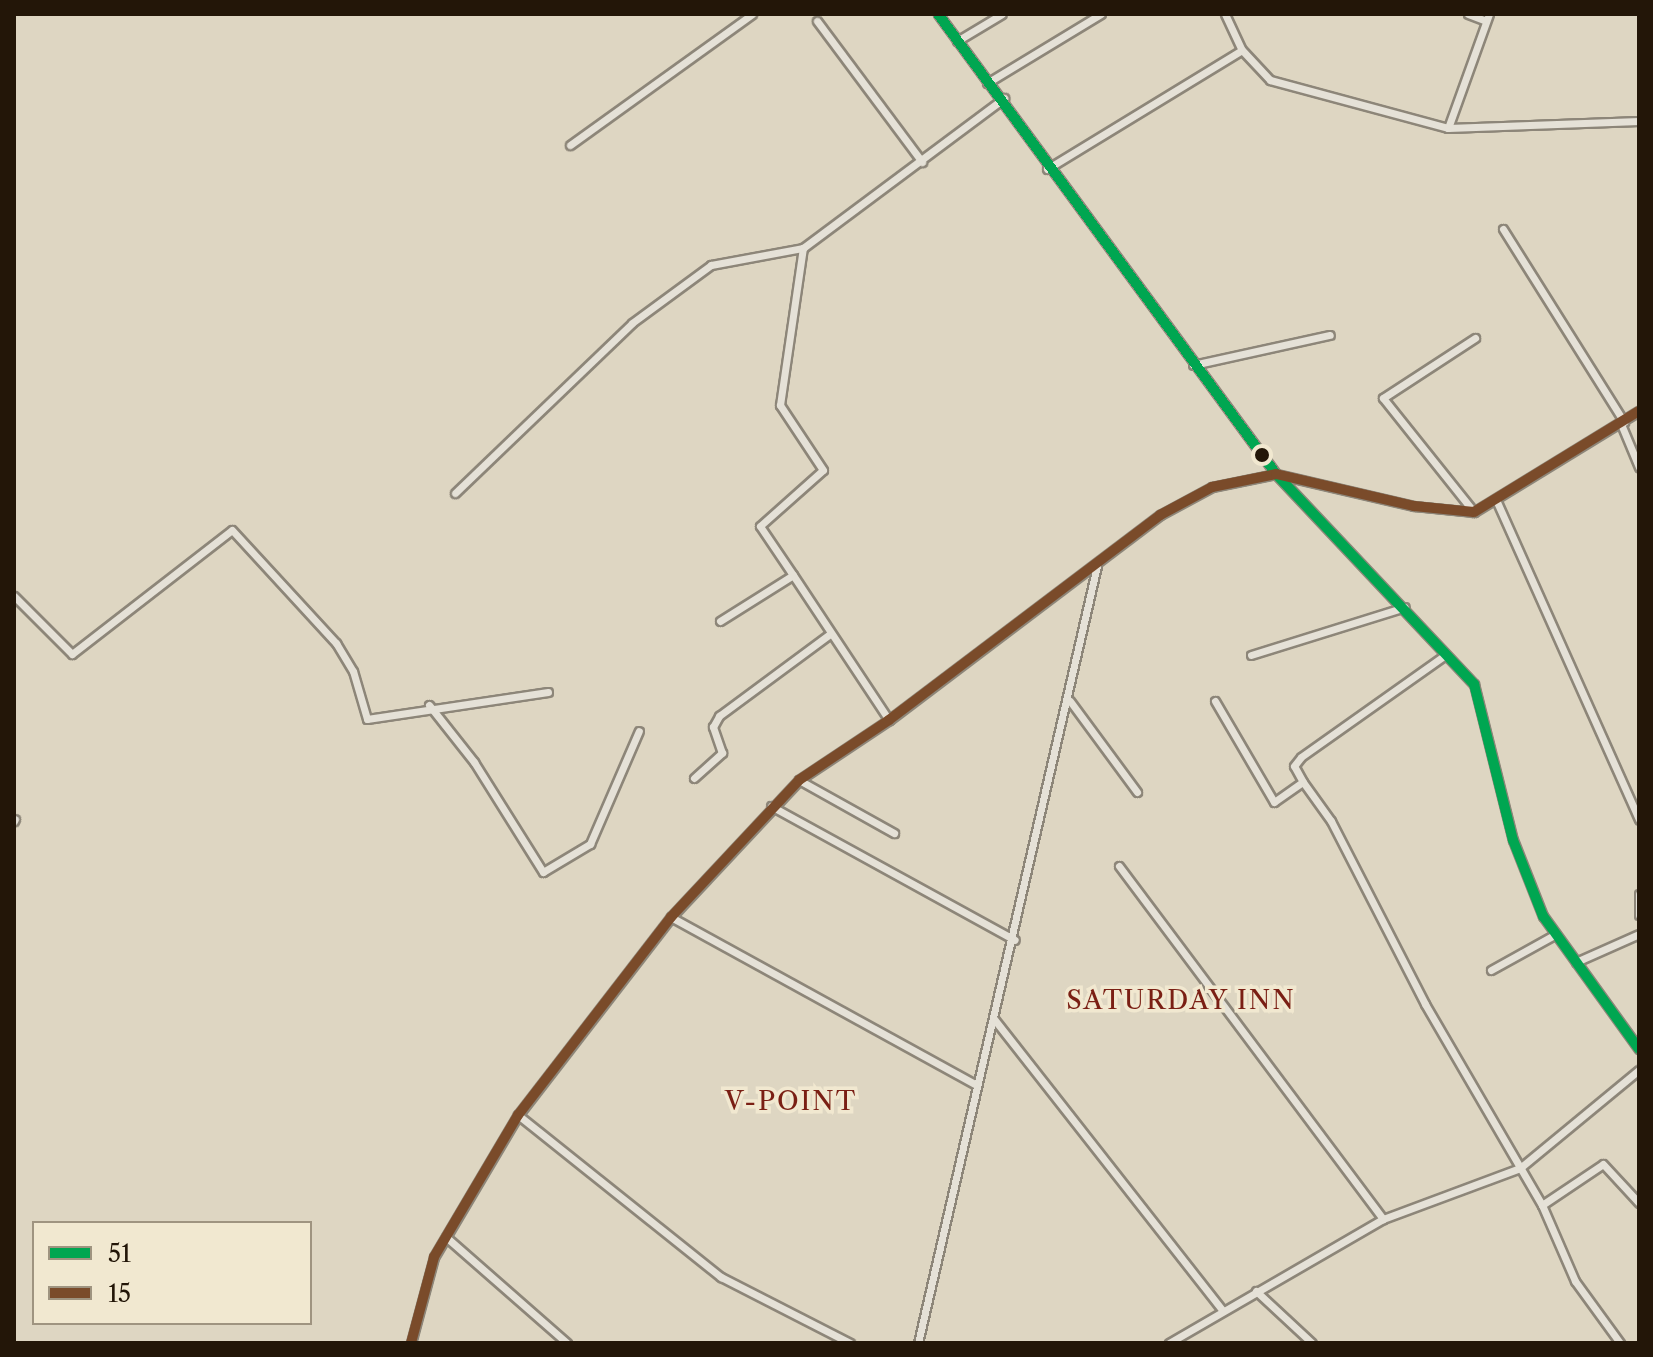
<!DOCTYPE html>
<style>
body{margin:0}
#map{position:relative;width:1653px;height:1357px;overflow:hidden;background:#ded6c2;font-family:"Libre Caslon Text",serif}
div>[style]{position:absolute}
[style*='--x']{left:calc(var(--x)*1px);top:calc(var(--y)*1px);width:calc(var(--w)*1px);rotate:calc(var(--a)*1deg)}
.roads{filter:drop-shadow(2px 0 #8d8679) drop-shadow(-2px 0 #8d8679) drop-shadow(0 2px #8d8679) drop-shadow(0 -2px #8d8679)}
.minor>*{height:7px;margin:-3.5px;padding:0 3.5px;transform-origin:3.5px;border-radius:3.5px;background:#e5e1d7}
.bus-1>*{height:10px;margin:-5px;padding:0 5px;transform-origin:5px;border-radius:5px;background:#00a651}
.bus-2>*{height:10px;margin:-5px;padding:0 5px;transform-origin:5px;border-radius:5px;background:#7a4b2a}
.dots>*{width:22px;height:22px;translate:-50% -50%;box-sizing:border-box;border:4px solid #f1e8d0;border-radius:50%}
span{translate:-50% -50%;white-space:nowrap;text-align:center;line-height:1.15;-webkit-text-stroke:7px #f1e8d0;paint-order:stroke}
.quarter-label{font-size:26px;color:#7a1f14;letter-spacing:2px}
.frame{position:absolute;inset:0;border:16px solid #231608;pointer-events:none}
.legend{position:absolute;left:32px;top:1221px;width:280px;height:104px;box-sizing:border-box;background:#f1e8d0;border:2px solid #9f9480;margin:0;padding:10px 14px;list-style:none;font-size:24px;color:#231608}
.legend li{display:flex;align-items:center;gap:16px;height:40px}
.legend b{width:40px;border:2px solid #9f9480}
</style>
<div id="map">
<div class="roads">
<div class="minor">
<i style="--x:938;--y:14;--w:571;--a:53.69"></i>
<i style="--x:1276;--y:474;--w:289;--a:46.7"></i>
<i style="--x:1474;--y:684;--w:161;--a:76"></i>
<i style="--x:1513;--y:840;--w:82;--a:68.5"></i>
<i style="--x:1543;--y:916;--w:164;--a:54.2"></i>
<i style="--x:1225;--y:14;--w:40;--a:65"></i>
<i style="--x:1242;--y:50;--w:41;--a:47"></i>
<i style="--x:1270;--y:80;--w:184;--a:15.1"></i>
<i style="--x:1448;--y:128;--w:191;--a:-2.1"></i>
<i style="--x:1468;--y:14;--w:19;--a:21"></i>
<i style="--x:817;--y:21;--w:176;--a:53.3"></i>
<i style="--x:957;--y:41;--w:52;--a:-31"></i>
<i style="--x:987;--y:83;--w:133;--a:-31.2"></i>
<i style="--x:1448;--y:128;--w:121;--a:-70.2"></i>
<i style="--x:570;--y:145;--w:224;--a:-35.7"></i>
<i style="--x:1047;--y:169;--w:228;--a:-31.4"></i>
<i style="--x:1503;--y:229;--w:228;--a:57.9"></i>
<i style="--x:1193;--y:365;--w:140;--a:-12.4"></i>
<i style="--x:1621;--y:424;--w:47;--a:67.3"></i>
<i style="--x:455;--y:493;--w:245;--a:-43.8"></i>
<i style="--x:632;--y:323;--w:98;--a:-36.3"></i>
<i style="--x:711;--y:265;--w:94;--a:-10.5"></i>
<i style="--x:803;--y:248;--w:251;--a:-36.7"></i>
<i style="--x:1497;--y:502;--w:348;--a:65.9"></i>
<i style="--x:1474;--y:512;--w:146;--a:-128.6"></i>
<i style="--x:1383;--y:398;--w:110;--a:-33.1"></i>
<i style="--x:793;--y:575;--w:59;--a:-124"></i>
<i style="--x:760;--y:526;--w:84;--a:-41.6"></i>
<i style="--x:823;--y:470;--w:78;--a:-123.5"></i>
<i style="--x:780;--y:405;--w:159;--a:-81.7"></i>
<i style="--x:14;--y:596;--w:82;--a:45"></i>
<i style="--x:72;--y:654;--w:202;--a:-37.8"></i>
<i style="--x:232;--y:530;--w:154;--a:47.4"></i>
<i style="--x:336;--y:643;--w:33;--a:59"></i>
<i style="--x:353;--y:671;--w:50;--a:73.7"></i>
<i style="--x:367;--y:719;--w:183;--a:-8.5"></i>
<i style="--x:720;--y:621;--w:86;--a:-32.2"></i>
<i style="--x:793;--y:575;--w:174;--a:56.5"></i>
<i style="--x:1251;--y:655;--w:161;--a:-17.3"></i>
<i style="--x:1070;--y:701;--w:113;--a:53.6"></i>
<i style="--x:1215;--y:701;--w:117;--a:59.7"></i>
<i style="--x:1274;--y:802;--w:35;--a:-35"></i>
<i style="--x:1303;--y:782;--w:18;--a:-119"></i>
<i style="--x:1294;--y:766;--w:11;--a:-52"></i>
<i style="--x:1301;--y:757;--w:176;--a:-35.3"></i>
<i style="--x:429;--y:705;--w:73;--a:51.7"></i>
<i style="--x:474;--y:762;--w:130;--a:57.9"></i>
<i style="--x:543;--y:872;--w:55;--a:-30.8"></i>
<i style="--x:590;--y:844;--w:123;--a:-66.6"></i>
<i style="--x:694;--y:778;--w:38;--a:-42"></i>
<i style="--x:722;--y:753;--w:28;--a:-109"></i>
<i style="--x:713;--y:727;--w:13;--a:-61"></i>
<i style="--x:719;--y:716;--w:139;--a:-36.5"></i>
<i style="--x:799;--y:780;--w:109;--a:29.2"></i>
<i style="--x:1303;--y:782;--w:48;--a:54.3"></i>
<i style="--x:1331;--y:821;--w:206;--a:62.8"></i>
<i style="--x:1425;--y:1004;--w:233;--a:59.8"></i>
<i style="--x:1542;--y:1205;--w:83;--a:66.5"></i>
<i style="--x:1575;--y:1281;--w:77;--a:54"></i>
<i style="--x:771;--y:806;--w:278;--a:28.8"></i>
<i style="--x:14;--y:821;--w:2;--a:-63"></i>
<i style="--x:1119;--y:866;--w:441;--a:53.2"></i>
<i style="--x:1639;--y:894;--w:21;--a:90"></i>
<i style="--x:671;--y:917;--w:347;--a:28.8"></i>
<i style="--x:1576;--y:962;--w:69;--a:-24"></i>
<i style="--x:1491;--y:970;--w:74;--a:-29"></i>
<i style="--x:994;--y:1019;--w:371;--a:51.9"></i>
<i style="--x:518;--y:1115;--w:260;--a:38.6"></i>
<i style="--x:721;--y:1277;--w:145;--a:27.1"></i>
<i style="--x:1542;--y:1205;--w:73;--a:-33.9"></i>
<i style="--x:1603;--y:1164;--w:53;--a:47.3"></i>
<i style="--x:446;--y:1237;--w:161;--a:41.2"></i>
<i style="--x:1256;--y:1291;--w:76;--a:42.9"></i>
<i style="--x:411;--y:1343;--w:89;--a:-75"></i>
<i style="--x:434;--y:1257;--w:165;--a:-59.4"></i>
<i style="--x:518;--y:1115;--w:250;--a:-52.3"></i>
<i style="--x:671;--y:917;--w:187;--a:-46.9"></i>
<i style="--x:799;--y:780;--w:108;--a:-33.7"></i>
<i style="--x:889;--y:720;--w:340;--a:-37.1"></i>
<i style="--x:1160;--y:515;--w:59;--a:-28.3"></i>
<i style="--x:1212;--y:487;--w:65;--a:-11.5"></i>
<i style="--x:1276;--y:474;--w:142;--a:13.1"></i>
<i style="--x:1414;--y:506;--w:60;--a:5.7"></i>
<i style="--x:1474;--y:512;--w:193;--a:-31.5"></i>
<i style="--x:918;--y:1343;--w:797;--a:-77.03"></i>
<i style="--x:1169;--y:1343;--w:247;--a:-30.1"></i>
<i style="--x:1383;--y:1219;--w:146;--a:-20.4"></i>
<i style="--x:1520;--y:1168;--w:154;--a:-39.5"></i>
</div>
</div>
<div class="bus-1">
<i style="--x:938;--y:14;--w:571;--a:53.69"></i>
<i style="--x:1276;--y:474;--w:289;--a:46.7"></i>
<i style="--x:1474;--y:684;--w:161;--a:76"></i>
<i style="--x:1513;--y:840;--w:82;--a:68.5"></i>
<i style="--x:1543;--y:916;--w:164;--a:54.2"></i>
</div>
<div class="bus-2">
<i style="--x:411;--y:1343;--w:89;--a:-75"></i>
<i style="--x:434;--y:1257;--w:165;--a:-59.4"></i>
<i style="--x:518;--y:1115;--w:250;--a:-52.3"></i>
<i style="--x:671;--y:917;--w:187;--a:-46.9"></i>
<i style="--x:799;--y:780;--w:108;--a:-33.7"></i>
<i style="--x:889;--y:720;--w:340;--a:-37.1"></i>
<i style="--x:1160;--y:515;--w:59;--a:-28.3"></i>
<i style="--x:1212;--y:487;--w:65;--a:-11.5"></i>
<i style="--x:1276;--y:474;--w:142;--a:13.1"></i>
<i style="--x:1414;--y:506;--w:60;--a:5.7"></i>
<i style="--x:1474;--y:512;--w:193;--a:-31.5"></i>
</div>
<div class="dots">
<i style="left:1262px;top:455px;background:#231608"></i>
</div>
<div class="quarter-label">
<span style="left:1181px;top:1001px">SATURDAY INN</span>
<span style="left:791px;top:1102px">V-POINT</span>
</div>
<div class="frame"></div>
<ul class="legend">
<li><b style="height:10px;background:#00a651"></b>51</li>
<li><b style="height:10px;background:#7a4b2a"></b>15</li>
</ul>
</div>
